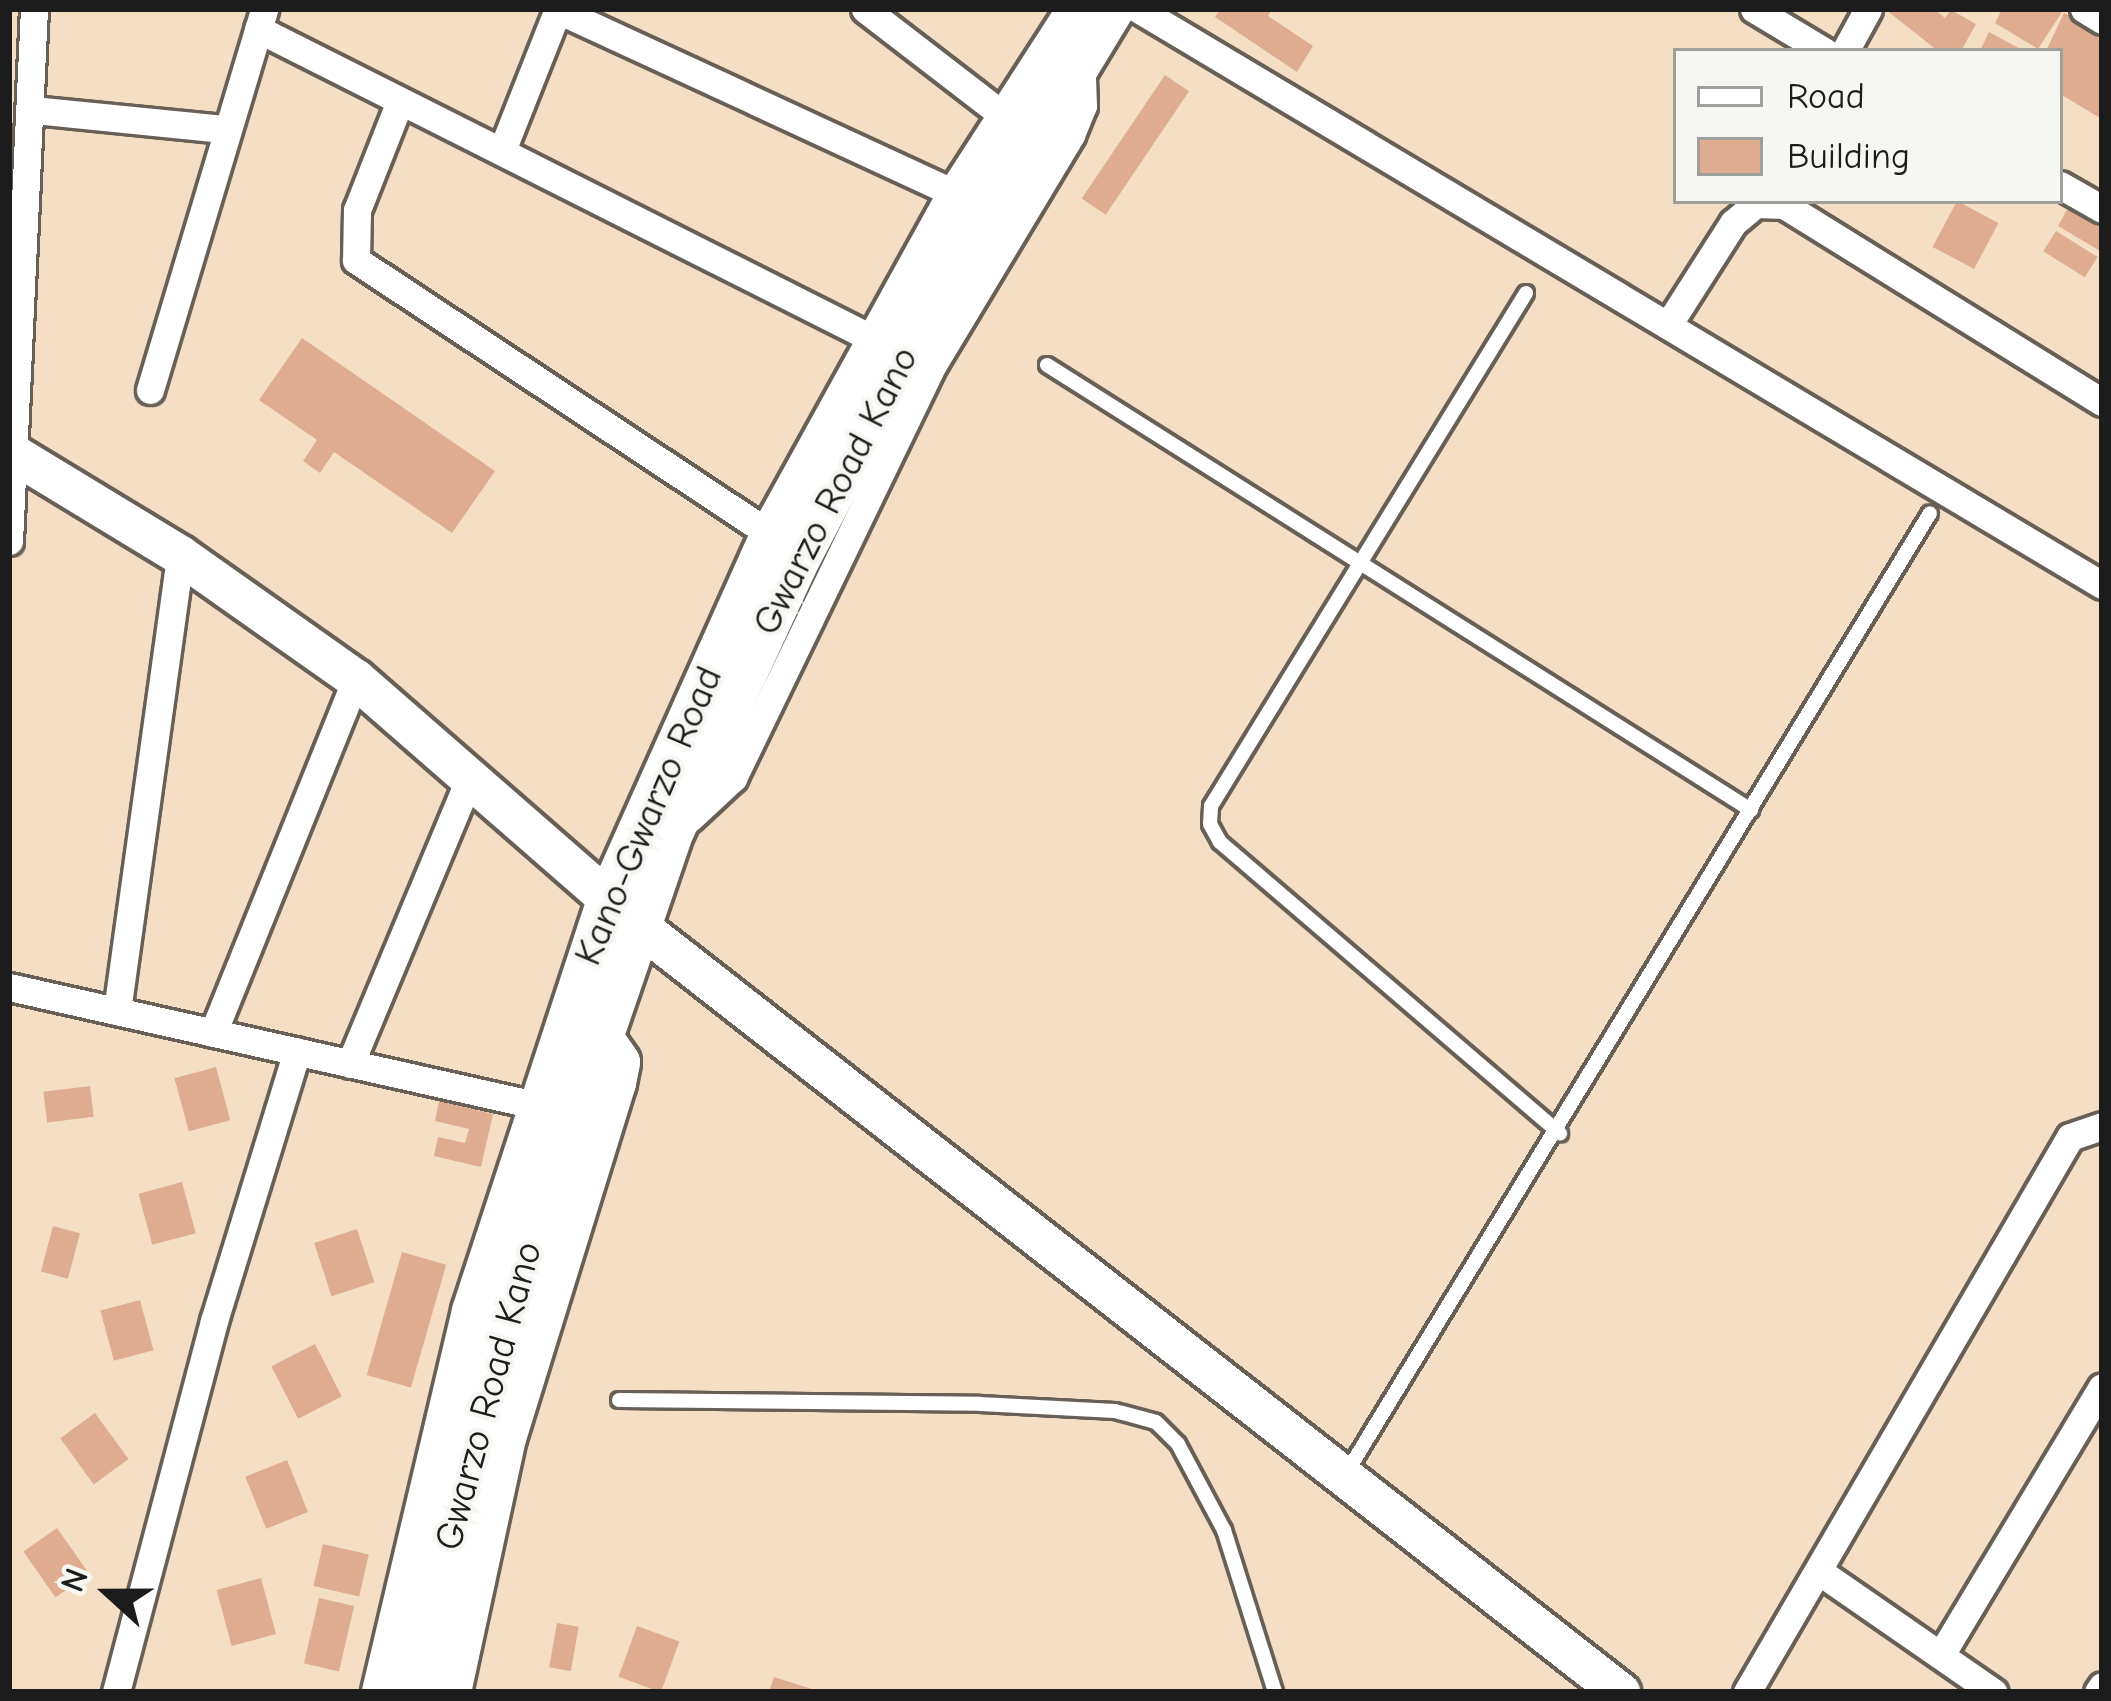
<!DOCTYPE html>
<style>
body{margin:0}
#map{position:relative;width:2111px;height:1701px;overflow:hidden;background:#f4dfc4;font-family:"Comic Neue",sans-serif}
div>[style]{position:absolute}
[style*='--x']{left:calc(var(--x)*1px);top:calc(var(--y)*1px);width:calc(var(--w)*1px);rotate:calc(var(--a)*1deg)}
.building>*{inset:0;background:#dfac90;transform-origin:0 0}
.roads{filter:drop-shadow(3px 0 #686057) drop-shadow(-3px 0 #686057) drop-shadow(0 3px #686057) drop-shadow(0 -3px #686057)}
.lane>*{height:14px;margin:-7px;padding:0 7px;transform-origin:7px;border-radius:7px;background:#fff}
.street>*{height:27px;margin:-13.5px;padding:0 13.5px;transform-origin:13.5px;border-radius:13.5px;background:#fff}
.secondary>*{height:39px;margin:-19.5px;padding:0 19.5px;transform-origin:19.5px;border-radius:19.5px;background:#fff}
.primary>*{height:42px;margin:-21px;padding:0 21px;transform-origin:21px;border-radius:21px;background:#fff}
span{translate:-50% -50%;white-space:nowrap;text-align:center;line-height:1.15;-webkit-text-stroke:9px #f6f6f2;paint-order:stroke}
.street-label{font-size:39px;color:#1c1c1c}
.frame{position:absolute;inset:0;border:12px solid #1c1c1c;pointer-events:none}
.legend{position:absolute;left:1673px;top:48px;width:390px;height:156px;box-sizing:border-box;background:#f6f6f2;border:3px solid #9f9f9c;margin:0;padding:15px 21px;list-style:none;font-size:36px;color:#1c1c1c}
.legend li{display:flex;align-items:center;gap:24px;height:60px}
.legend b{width:60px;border:3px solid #9f9f9c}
.north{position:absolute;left:48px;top:1533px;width:120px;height:120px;-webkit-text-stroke:9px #f6f6f2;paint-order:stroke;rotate:291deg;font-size:33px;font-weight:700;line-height:48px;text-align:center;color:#1c1c1c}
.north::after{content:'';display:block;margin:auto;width:42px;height:54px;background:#1c1c1c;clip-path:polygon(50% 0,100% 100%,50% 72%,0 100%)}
</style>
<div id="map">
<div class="building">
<i style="clip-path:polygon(1220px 9px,1272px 9px,1268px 16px,1313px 46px,1297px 72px,1215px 17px)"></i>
<i style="clip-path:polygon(1885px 9px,1934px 9px,1945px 18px,1951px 10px,1976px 24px,1961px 51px,1938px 51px)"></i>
<i style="clip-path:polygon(2002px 9px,2064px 9px,2038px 49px,1995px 23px)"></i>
<i style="clip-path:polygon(2064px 13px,2102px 34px,2102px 119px,2060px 94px,2060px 51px,2046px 51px)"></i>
<i style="clip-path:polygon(1989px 32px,2024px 51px,1980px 51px)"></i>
<i style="left:1165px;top:75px;width:29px;height:149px;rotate:34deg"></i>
<i style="left:1957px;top:201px;width:47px;height:52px;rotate:28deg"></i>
<i style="clip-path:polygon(2068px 208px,2102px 225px,2102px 252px,2058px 226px)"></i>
<i style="left:2056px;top:231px;width:49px;height:24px;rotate:32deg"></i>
<i style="clip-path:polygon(302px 338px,495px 471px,452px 533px,334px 452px,320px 473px,303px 461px,317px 440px,259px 400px)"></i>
<i style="left:216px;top:1067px;width:55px;height:43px;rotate:75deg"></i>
<i style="left:90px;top:1086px;width:31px;height:47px;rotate:83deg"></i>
<i style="clip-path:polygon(439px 1101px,493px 1114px,481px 1167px,434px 1156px,438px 1137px,465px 1143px,469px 1129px,435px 1121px)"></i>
<i style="left:182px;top:1182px;width:53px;height:45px;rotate:75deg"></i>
<i style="left:53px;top:1226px;width:28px;height:47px;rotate:15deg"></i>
<i style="left:357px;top:1229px;width:56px;height:45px;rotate:72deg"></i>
<i style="left:402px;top:1252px;width:46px;height:128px;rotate:16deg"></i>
<i style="left:140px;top:1300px;width:52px;height:41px;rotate:75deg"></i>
<i style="left:315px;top:1344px;width:59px;height:49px;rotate:63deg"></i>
<i style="left:95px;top:1413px;width:57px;height:43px;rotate:54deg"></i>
<i style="left:287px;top:1460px;width:56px;height:45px;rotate:68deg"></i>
<i style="left:57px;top:1528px;width:56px;height:41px;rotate:55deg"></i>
<i style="left:323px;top:1544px;width:47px;height:43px;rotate:13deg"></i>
<i style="left:261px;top:1578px;width:58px;height:46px;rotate:75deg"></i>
<i style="left:319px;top:1598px;width:36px;height:67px;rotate:13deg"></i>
<i style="left:557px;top:1623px;width:22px;height:45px;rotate:10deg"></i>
<i style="left:637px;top:1626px;width:45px;height:54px;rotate:20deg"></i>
<i style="clip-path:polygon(774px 1677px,818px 1691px,818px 1692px,769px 1692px)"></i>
</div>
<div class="roads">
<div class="lane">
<i style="--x:1526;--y:293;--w:602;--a:121.55"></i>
<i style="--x:1211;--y:806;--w:18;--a:93"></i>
<i style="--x:1210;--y:824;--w:21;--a:61"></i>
<i style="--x:1220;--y:842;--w:448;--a:40.6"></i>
<i style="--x:1047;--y:365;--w:833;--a:32.3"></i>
<i style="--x:619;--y:1400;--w:361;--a:0.6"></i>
<i style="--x:980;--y:1404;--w:135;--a:3"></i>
<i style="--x:1115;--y:1411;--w:42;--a:15"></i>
<i style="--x:1156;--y:1422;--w:31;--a:45"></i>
<i style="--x:1178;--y:1444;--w:98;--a:61.9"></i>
<i style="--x:1224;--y:1530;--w:170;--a:72.5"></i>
<i style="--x:1347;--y:1472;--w:1122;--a:-58.7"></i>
</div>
<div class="street">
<i style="--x:865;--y:9;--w:182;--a:37.6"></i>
<i style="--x:1138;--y:9;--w:1123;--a:30.86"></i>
<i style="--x:1754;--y:9;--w:82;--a:31"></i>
<i style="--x:2084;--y:9;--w:21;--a:31"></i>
<i style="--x:558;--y:10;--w:442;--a:24.8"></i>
<i style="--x:258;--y:29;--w:691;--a:26.75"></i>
<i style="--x:1845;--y:51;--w:48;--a:-61.3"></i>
<i style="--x:400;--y:101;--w:117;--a:111.5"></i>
<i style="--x:357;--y:210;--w:50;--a:91.1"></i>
<i style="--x:356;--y:260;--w:498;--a:33.5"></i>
<i style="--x:33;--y:110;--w:193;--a:5.7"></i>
<i style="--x:503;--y:148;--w:149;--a:-68.4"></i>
<i style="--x:2060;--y:185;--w:48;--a:29.7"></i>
<i style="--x:1668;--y:325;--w:121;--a:-57.5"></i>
<i style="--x:1733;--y:223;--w:30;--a:-40"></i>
<i style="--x:1756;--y:204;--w:28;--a:2"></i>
<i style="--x:1784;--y:205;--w:374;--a:31.8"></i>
<i style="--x:150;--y:390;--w:398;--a:-73.3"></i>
<i style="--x:9;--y:541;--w:533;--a:-87.31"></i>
<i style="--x:690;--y:818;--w:59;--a:-42.9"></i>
<i style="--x:733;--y:778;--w:461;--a:-64.2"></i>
<i style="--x:934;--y:363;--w:266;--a:-59"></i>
<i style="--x:1071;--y:135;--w:31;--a:-68"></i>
<i style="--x:1083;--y:106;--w:38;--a:-92"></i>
<i style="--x:9;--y:987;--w:539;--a:12.64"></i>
<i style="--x:117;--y:1011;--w:460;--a:-82.1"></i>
<i style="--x:213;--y:1033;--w:382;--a:-68"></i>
<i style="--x:350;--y:1064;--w:313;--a:-67.3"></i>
<i style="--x:1820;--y:1572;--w:211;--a:34.7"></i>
<i style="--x:1942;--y:1653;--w:310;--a:-59"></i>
<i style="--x:116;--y:1692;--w:384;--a:-75.2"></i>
<i style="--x:214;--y:1321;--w:282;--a:-72.9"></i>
<i style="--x:1747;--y:1692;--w:642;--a:-59.8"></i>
<i style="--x:2070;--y:1137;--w:34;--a:-19"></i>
<i style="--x:2098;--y:1692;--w:7;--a:-56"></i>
</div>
<div class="secondary">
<i style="--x:9;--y:451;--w:200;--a:31.3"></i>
<i style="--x:180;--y:555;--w:215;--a:35.2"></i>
<i style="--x:356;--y:679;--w:376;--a:41.1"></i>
<i style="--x:639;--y:926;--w:1245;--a:37.98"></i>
</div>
<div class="primary">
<i style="--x:383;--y:1692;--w:391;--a:-76.7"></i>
<i style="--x:473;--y:1311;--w:435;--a:-71.8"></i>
<i style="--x:609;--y:898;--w:398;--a:-65.9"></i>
<i style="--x:771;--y:535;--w:389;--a:-61.1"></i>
<i style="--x:959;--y:195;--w:221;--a:-57.2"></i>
<i style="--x:417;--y:1692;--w:111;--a:-79.1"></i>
<i style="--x:438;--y:1583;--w:310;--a:-75.1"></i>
<i style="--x:518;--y:1283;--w:470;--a:-71.1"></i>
<i style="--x:670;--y:838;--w:298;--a:-65.2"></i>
<i style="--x:795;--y:567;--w:260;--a:-62.5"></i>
<i style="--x:915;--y:336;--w:382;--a:-58.8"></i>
<i style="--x:450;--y:1692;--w:260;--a:-77.8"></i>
<i style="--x:505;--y:1438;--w:372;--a:-72.8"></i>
<i style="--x:615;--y:1083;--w:21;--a:-79"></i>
<i style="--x:619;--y:1062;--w:37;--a:-125"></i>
</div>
</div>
<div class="street-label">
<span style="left:836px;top:491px;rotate:-63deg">Gwarzo Road Kano</span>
<span style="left:649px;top:816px;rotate:-67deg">Kano-Gwarzo Road</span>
<span style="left:489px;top:1396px;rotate:-75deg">Gwarzo Road Kano</span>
</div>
<div class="frame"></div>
<ul class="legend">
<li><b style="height:15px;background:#fff"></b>Road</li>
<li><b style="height:33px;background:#dfac90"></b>Building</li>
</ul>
<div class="north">N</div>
</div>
